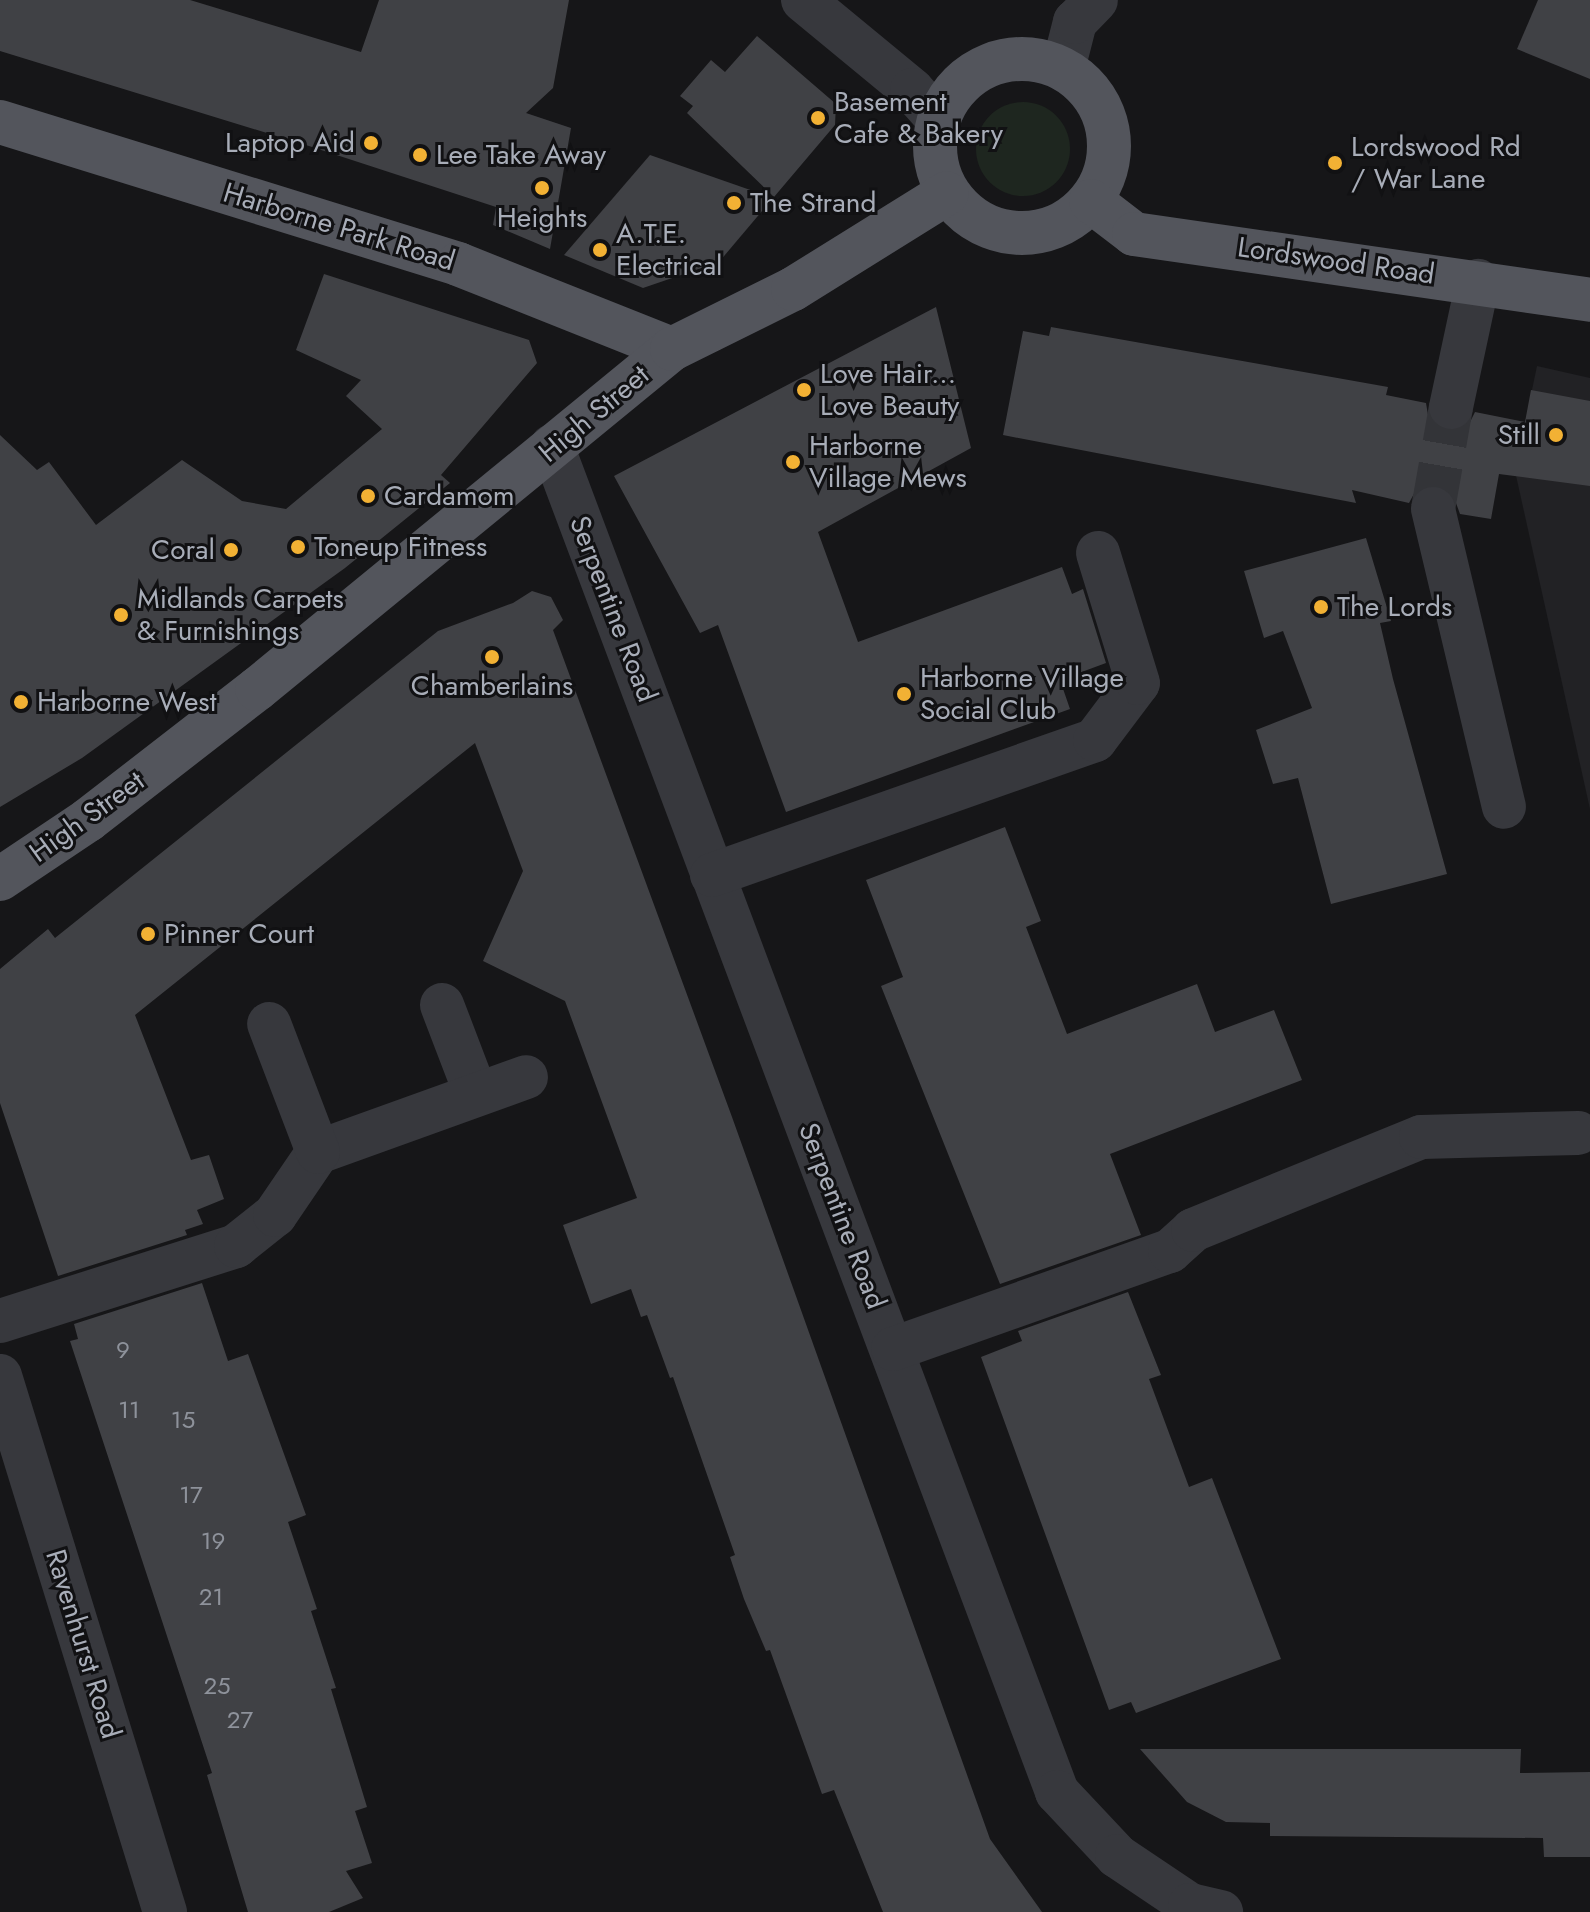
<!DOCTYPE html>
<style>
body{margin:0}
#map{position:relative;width:1590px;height:1912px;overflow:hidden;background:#161618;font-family:Jost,sans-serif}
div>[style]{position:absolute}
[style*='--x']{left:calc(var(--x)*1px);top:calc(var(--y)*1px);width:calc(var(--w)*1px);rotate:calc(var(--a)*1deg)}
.built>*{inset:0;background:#222225}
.green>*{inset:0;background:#1e261f}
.round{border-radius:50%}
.building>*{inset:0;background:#404145}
.minor-tunnel>*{height:44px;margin-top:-22px;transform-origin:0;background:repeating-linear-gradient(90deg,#333438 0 44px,transparent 0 66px)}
.minor>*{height:44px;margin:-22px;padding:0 22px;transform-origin:22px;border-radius:22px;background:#37383d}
.major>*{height:44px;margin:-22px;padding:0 22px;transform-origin:22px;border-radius:22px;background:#53555c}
.major>.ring{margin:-22px;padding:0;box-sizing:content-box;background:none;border:44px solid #53555c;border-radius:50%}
.dots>*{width:22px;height:22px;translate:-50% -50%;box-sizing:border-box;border:4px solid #111113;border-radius:50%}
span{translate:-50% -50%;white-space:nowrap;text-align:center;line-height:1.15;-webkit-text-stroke:6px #111113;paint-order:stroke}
.number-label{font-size:24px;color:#8e929b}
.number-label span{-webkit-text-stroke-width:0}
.poi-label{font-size:28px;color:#a8adb8}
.left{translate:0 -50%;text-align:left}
.right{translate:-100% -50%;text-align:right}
.street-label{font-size:28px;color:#a8adb8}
</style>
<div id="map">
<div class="built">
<i style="clip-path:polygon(1537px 366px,1590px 378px,1590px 809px,1515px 471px)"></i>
</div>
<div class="green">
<i class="round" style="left:976px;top:102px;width:94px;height:94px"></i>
</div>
<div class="building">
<i style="clip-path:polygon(0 0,190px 0,361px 52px,379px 0,569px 0,553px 88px,526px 113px,571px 128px,550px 249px,493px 225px,496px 207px,309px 146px,0 51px)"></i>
<i style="clip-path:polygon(1538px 0,1590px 0,1590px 79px,1517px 49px)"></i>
<i style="clip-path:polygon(757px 36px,836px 104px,835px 125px,774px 197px,687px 113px,693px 106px,680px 96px,711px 60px,725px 72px)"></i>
<i style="clip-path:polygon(650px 155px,773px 198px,719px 262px,643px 288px,564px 255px)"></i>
<i style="clip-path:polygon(324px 274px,529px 340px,537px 363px,441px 475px,450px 483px,345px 568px,82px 758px,0 807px,0 435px,37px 470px,49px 462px,96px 525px,182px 460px,242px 501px,286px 509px,382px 429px,346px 396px,361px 380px,296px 350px)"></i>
<i style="clip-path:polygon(936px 307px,971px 448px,818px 532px,858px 642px,1062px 567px,1072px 594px,1083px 589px,1106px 663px,1060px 680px,1070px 709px,786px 812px,718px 625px,700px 633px,614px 476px)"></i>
<i style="clip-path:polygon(1051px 327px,1388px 387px,1386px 395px,1426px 403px,1428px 415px,1434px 425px,1447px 432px,1458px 431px,1469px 424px,1475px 412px,1525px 422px,1531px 390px,1590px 401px,1590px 486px,1499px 474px,1491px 519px,1460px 514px,1452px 492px,1439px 485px,1428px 485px,1416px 490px,1409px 503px,1352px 490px,1356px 503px,1003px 435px,1023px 331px,1049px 336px)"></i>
<i style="clip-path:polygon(1366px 538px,1391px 621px,1380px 623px,1393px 679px,1447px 874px,1331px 904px,1298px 778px,1273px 784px,1256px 730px,1312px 708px,1283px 631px,1264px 638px,1244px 571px)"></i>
<i style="clip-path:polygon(532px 591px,551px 597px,563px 620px,553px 630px,732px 1117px,990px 1839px,1042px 1912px,883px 1912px,834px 1790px,822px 1794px,770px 1650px,766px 1651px,744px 1599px,730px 1557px,735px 1555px,673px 1377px,670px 1378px,647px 1315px,641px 1317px,631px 1289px,591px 1304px,563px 1225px,637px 1198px,565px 1001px,483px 961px,523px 871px,475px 743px,135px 1015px,191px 1160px,209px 1155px,224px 1199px,197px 1210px,203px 1224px,185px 1230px,187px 1235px,58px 1276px,0 1103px,0 969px,48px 929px,55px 938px,438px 631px,513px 603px)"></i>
<i style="clip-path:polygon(1005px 827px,1041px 921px,1026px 927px,1067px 1034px,1197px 984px,1215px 1032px,1274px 1010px,1302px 1080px,1110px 1154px,1141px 1235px,1000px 1284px,881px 986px,903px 977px,866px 880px)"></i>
<i style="clip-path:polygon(202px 1283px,228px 1361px,248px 1354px,306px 1515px,288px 1522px,317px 1609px,311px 1611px,336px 1688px,331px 1689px,367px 1807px,355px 1811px,372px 1863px,346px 1871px,363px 1898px,329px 1912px,248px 1912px,207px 1775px,212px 1773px,70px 1341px,78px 1339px,74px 1324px)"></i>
<i style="clip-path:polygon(1128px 1292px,1161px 1375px,1149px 1379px,1189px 1487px,1212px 1478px,1281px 1659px,1136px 1713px,1131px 1702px,1109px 1710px,981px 1357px,1022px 1341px,1018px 1331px)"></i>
<i style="clip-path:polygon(1140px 1749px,1521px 1749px,1520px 1773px,1590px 1772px,1590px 1857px,1544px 1857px,1543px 1838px,1270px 1836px,1270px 1823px,1226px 1822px,1187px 1802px)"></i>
</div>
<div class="minor-tunnel">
<i style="--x:1433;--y:509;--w:104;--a:-80"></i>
</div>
<div class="minor">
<i style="--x:803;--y:0;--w:141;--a:39.5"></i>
<i style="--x:912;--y:90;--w:40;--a:48"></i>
<i style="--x:1063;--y:69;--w:49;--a:-75.7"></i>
<i style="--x:1075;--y:22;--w:30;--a:-46"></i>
<i style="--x:1451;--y:407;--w:129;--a:-77.9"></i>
<i style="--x:552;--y:446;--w:1438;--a:69.43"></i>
<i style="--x:1057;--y:1792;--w:88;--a:46.8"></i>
<i style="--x:1117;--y:1856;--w:88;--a:33.9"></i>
<i style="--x:1190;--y:1905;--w:32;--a:13"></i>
<i style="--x:1433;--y:509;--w:306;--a:76.6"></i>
<i style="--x:712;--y:875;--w:406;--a:-19.4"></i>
<i style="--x:1095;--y:740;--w:71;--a:-53"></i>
<i style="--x:1138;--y:683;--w:136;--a:-107.1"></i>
<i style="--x:442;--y:1005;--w:95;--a:69.1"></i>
<i style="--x:318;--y:1152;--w:221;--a:-19.8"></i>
<i style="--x:0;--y:1321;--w:248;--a:-17.6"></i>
<i style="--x:236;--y:1246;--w:50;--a:-38.5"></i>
<i style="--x:275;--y:1215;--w:76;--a:-55.7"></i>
<i style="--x:318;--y:1152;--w:137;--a:-110.9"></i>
<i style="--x:893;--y:1349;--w:294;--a:-19.5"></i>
<i style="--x:1170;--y:1251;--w:31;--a:-42"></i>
<i style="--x:1193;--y:1230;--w:246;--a:-22.2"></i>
<i style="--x:1421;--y:1137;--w:157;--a:-1.5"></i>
<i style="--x:0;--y:1376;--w:561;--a:72.89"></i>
</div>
<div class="major">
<i class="ring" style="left:935px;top:59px;width:130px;height:130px"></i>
<i style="--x:0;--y:122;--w:480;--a:17.2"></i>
<i style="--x:458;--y:264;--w:230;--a:21.7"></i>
<i style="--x:1091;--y:201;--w:54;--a:37.5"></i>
<i style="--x:1134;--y:234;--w:461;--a:8.2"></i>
<i style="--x:0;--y:879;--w:106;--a:-33.8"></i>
<i style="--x:88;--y:820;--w:214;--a:-37.8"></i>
<i style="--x:257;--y:689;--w:536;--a:-39.33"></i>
<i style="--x:672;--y:349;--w:135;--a:-26.4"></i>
<i style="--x:793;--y:289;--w:181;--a:-31.9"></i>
</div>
<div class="dots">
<i style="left:818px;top:118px;background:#f2b134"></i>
<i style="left:371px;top:143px;background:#f2b134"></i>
<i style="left:420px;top:155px;background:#f2b134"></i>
<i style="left:1335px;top:163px;background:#f2b134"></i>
<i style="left:542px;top:188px;background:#f2b134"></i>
<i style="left:734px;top:203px;background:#f2b134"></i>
<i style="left:600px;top:250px;background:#f2b134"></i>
<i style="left:804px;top:390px;background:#f2b134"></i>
<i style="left:1556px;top:435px;background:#f2b134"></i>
<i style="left:793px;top:462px;background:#f2b134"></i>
<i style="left:368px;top:496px;background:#f2b134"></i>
<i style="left:298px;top:547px;background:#f2b134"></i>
<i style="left:231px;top:550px;background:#f2b134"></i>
<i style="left:1321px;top:607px;background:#f2b134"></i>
<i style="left:121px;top:615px;background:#f2b134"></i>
<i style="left:492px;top:657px;background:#f2b134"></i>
<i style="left:904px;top:694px;background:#f2b134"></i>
<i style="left:21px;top:702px;background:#f2b134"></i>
<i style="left:148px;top:934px;background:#f2b134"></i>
</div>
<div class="number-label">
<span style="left:123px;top:1350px">9</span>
<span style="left:129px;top:1410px">11</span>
<span style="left:183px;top:1420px">15</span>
<span style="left:191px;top:1495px">17</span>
<span style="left:213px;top:1541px">19</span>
<span style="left:211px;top:1597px">21</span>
<span style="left:217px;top:1686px">25</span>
<span style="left:240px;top:1720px">27</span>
</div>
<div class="poi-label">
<span class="left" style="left:834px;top:118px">Basement<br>Cafe &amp; Bakery</span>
<span class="right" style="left:355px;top:143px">Laptop Aid</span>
<span class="left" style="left:1351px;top:163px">Lordswood Rd<br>/ War Lane</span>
<span class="left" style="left:436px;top:155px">Lee Take Away</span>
<span class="left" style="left:750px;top:203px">The Strand</span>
<span style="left:542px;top:218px">Heights</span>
<span class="left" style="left:616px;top:250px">A.T.E.<br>Electrical</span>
<span class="left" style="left:820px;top:390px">Love Hair...<br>Love Beauty</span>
<span class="right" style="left:1540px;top:435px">Still</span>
<span class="left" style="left:809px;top:462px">Harborne<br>Village Mews</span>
<span class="left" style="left:384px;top:496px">Cardamom</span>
<span class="left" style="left:314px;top:547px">Toneup Fitness</span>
<span class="right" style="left:215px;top:550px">Coral</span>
<span class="left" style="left:137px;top:615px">Midlands Carpets<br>&amp; Furnishings</span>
<span class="left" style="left:1337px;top:607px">The Lords</span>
<span class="left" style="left:920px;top:694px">Harborne Village<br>Social Club</span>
<span style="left:492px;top:686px">Chamberlains</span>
<span class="left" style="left:37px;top:702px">Harborne West</span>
<span class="left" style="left:164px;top:934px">Pinner Court</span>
</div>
<div class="street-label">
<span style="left:339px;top:227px;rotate:17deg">Harborne Park Road</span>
<span style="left:1336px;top:261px;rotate:8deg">Lordswood Road</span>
<span style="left:594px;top:414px;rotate:-40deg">High Street</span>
<span style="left:613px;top:609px;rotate:69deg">Serpentine Road</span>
<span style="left:87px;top:817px;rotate:-36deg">High Street</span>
<span style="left:842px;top:1216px;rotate:69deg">Serpentine Road</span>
<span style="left:83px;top:1644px;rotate:73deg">Ravenhurst Road</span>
</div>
</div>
